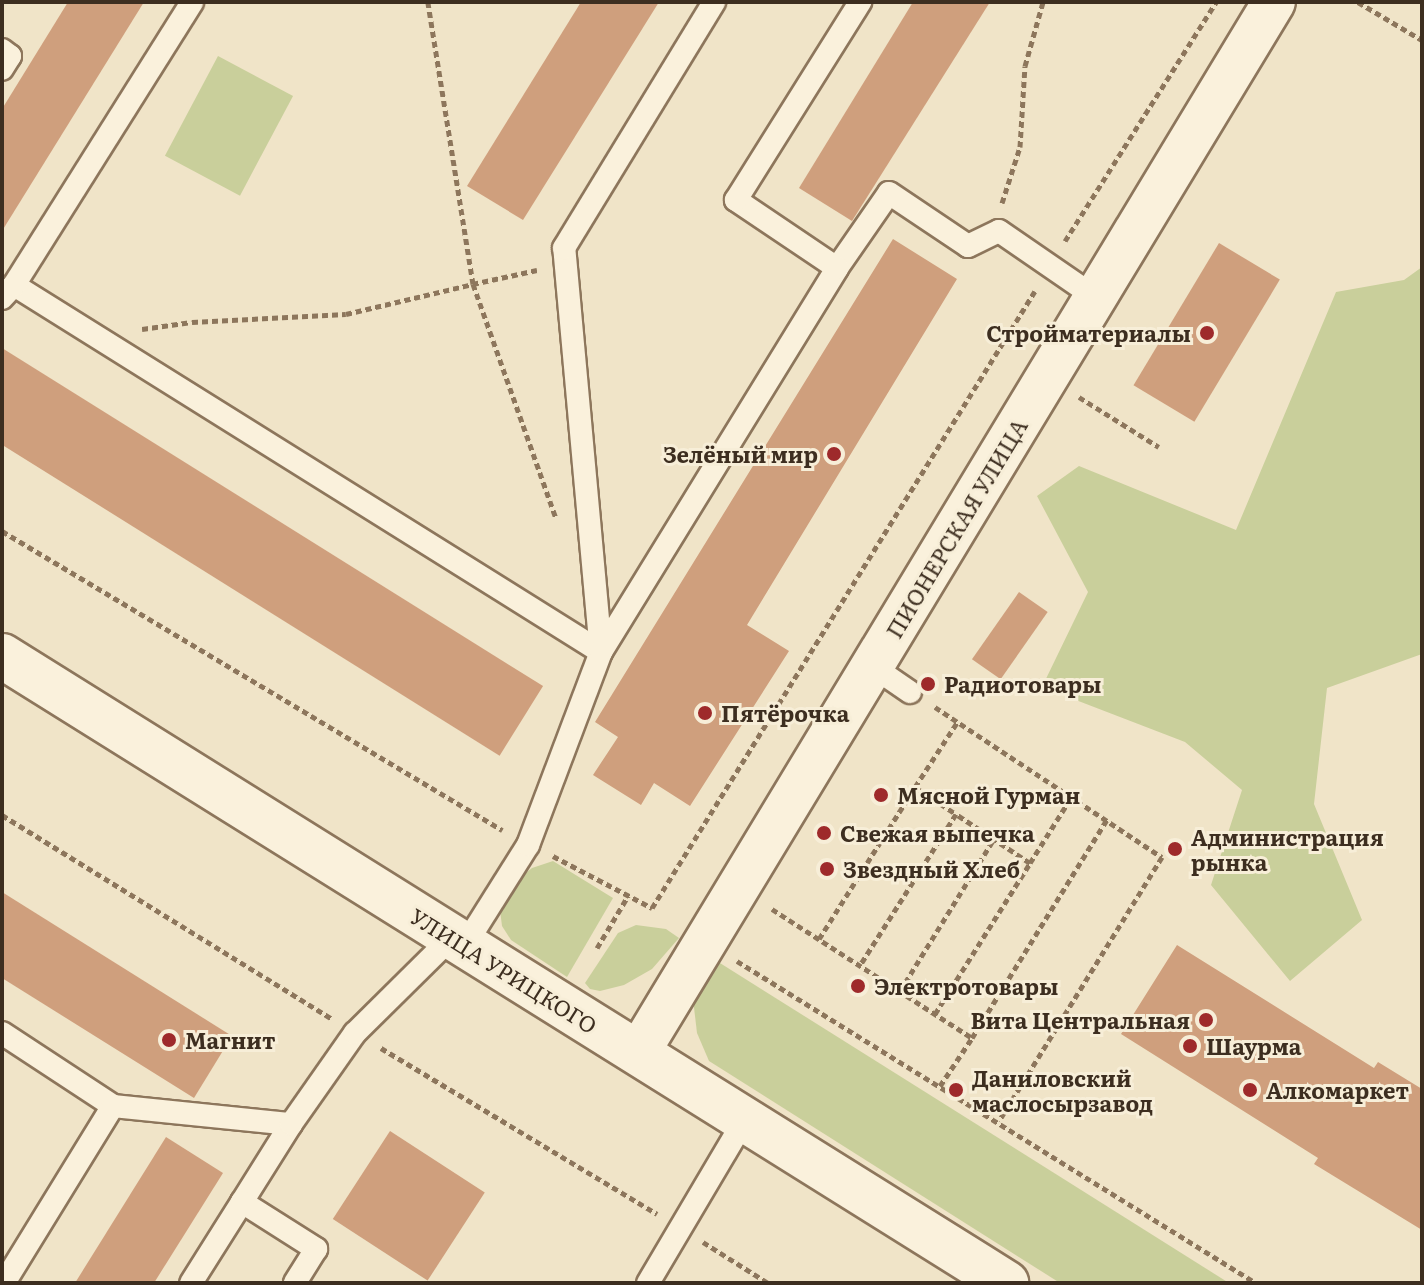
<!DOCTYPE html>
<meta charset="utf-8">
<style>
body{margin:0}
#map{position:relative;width:1424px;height:1285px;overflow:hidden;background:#f0e4c8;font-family:Literata,serif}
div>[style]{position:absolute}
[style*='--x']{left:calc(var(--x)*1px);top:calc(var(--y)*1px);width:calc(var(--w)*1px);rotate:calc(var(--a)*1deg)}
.green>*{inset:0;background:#c9cf9b;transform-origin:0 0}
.building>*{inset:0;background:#cf9f7d;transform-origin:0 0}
.path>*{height:5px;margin-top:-2.5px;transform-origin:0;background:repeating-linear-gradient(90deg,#8d765c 0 6px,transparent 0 10px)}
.roads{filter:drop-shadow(2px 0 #8d765c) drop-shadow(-2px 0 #8d765c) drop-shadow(0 2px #8d765c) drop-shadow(0 -2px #8d765c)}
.lane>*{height:22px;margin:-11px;padding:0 11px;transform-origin:11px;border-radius:11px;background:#faf1dc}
.street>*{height:42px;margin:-21px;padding:0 21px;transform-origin:21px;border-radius:21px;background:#faf1dc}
.secondary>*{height:44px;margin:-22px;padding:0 22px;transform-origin:22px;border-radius:22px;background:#faf1dc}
.dots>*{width:22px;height:22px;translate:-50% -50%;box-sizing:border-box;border:4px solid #f7eed8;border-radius:50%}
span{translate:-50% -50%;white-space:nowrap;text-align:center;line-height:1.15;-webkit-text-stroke:6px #f7eed8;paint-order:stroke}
.poi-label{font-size:22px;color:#3d2e20;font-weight:700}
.right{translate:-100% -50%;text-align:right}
.left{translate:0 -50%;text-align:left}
.street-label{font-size:22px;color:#3d2e20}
.frame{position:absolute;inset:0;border:4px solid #3d2e20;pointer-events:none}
</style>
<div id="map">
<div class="green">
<i style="left:218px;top:56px;width:85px;height:113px;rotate:28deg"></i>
<i style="clip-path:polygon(1422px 267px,1422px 654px,1327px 688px,1314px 804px,1362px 920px,1290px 981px,1211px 885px,1242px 790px,1185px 742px,1042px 687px,1088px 592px,1037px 496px,1079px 466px,1236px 530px,1336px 292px,1404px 280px)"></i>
<i style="clip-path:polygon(553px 861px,613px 898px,567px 977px,511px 940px,502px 926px,500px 910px,513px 883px,532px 868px)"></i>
<i style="clip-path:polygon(636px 925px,666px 929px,679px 938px,652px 969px,624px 985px,600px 991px,590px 989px,585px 983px,618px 933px)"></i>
<i style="clip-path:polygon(712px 958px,1229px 1283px,1060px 1283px,709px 1061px,697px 1033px,693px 999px)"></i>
</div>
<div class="building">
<i style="clip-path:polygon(68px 2px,144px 2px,2px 231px,2px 109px)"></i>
<i style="clip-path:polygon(581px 2px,659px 2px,523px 220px,467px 186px)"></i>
<i style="clip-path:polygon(913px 2px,990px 2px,852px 221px,799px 188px)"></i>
<i style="clip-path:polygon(893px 239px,957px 279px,747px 625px,789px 651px,690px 806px,654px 783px,641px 805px,593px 775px,618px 737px,595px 722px)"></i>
<i style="left:1219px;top:243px;width:71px;height:166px;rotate:31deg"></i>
<i style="left:2px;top:348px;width:638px;height:82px;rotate:32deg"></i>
<i style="left:1019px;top:592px;width:35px;height:82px;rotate:35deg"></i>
<i style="clip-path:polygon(2px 892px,232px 1036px,194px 1098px,2px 978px)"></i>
<i style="clip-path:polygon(1177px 945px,1374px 1068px,1378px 1062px,1422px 1089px,1422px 1230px,1314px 1164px,1318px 1158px,1121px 1034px)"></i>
<i style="left:390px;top:1131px;width:113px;height:105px;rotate:33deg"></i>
<i style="clip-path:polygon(166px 1137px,223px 1173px,154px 1283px,75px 1283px)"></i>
</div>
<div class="path">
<i style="--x:1358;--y:2;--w:74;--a:30.7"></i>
<i style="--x:1002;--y:203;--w:59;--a:-72.2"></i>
<i style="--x:1020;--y:147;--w:81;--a:-86.5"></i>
<i style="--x:1025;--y:66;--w:66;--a:-74.3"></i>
<i style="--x:1065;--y:241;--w:283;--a:-57.7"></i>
<i style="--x:537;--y:270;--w:66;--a:167.7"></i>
<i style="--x:473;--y:284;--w:248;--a:70.5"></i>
<i style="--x:142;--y:329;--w:50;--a:-8"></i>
<i style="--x:192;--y:322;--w:154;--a:-3"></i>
<i style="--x:346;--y:314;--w:130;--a:-13.3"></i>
<i style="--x:473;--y:284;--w:286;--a:-99.1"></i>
<i style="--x:1079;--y:397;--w:94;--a:32"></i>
<i style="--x:2;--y:531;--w:583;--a:30.88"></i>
<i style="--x:935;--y:707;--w:272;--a:33.5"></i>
<i style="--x:1162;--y:857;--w:310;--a:121.7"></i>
<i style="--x:915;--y:787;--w:79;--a:-56.9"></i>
<i style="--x:2;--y:815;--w:387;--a:31.7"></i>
<i style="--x:553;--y:856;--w:112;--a:27.7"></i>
<i style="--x:652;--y:908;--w:726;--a:-58.17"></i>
<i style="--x:1030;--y:863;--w:79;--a:-57.9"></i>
<i style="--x:772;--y:909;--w:238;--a:32.8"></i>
<i style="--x:972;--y:1038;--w:257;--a:-58.3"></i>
<i style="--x:819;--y:939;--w:180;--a:-57.7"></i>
<i style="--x:915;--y:787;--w:49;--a:33.4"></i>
<i style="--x:956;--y:814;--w:179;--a:122.4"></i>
<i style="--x:597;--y:948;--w:61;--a:-59.2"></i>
<i style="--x:737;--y:961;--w:611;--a:31.82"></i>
<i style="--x:900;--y:991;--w:179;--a:-58.3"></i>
<i style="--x:935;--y:1014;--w:178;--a:-57.8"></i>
<i style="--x:1030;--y:863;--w:89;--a:-146.5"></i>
<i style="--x:381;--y:1048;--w:322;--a:31"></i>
<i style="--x:940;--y:1086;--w:58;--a:-56.3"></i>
<i style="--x:703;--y:1242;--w:77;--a:32.2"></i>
</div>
<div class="roads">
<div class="lane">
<i style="--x:2;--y:50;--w:10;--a:37"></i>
<i style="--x:10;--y:56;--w:15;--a:122"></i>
<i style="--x:837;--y:268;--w:91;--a:-55.3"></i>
<i style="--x:889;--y:193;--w:95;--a:33.9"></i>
<i style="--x:968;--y:246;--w:34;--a:-26"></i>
<i style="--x:999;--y:231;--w:116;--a:34.5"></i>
<i style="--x:14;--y:285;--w:692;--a:32.01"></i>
<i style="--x:601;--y:652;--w:406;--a:-95.2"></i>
<i style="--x:564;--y:248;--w:288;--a:-58.6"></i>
<i style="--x:2;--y:298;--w:18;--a:-47"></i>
<i style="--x:14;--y:285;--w:334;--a:-57.8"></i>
<i style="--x:872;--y:666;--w:46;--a:34.4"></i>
<i style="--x:465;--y:945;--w:118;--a:-57.8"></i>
<i style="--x:528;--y:845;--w:206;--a:-69.3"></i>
<i style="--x:601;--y:652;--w:451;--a:-58.4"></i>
<i style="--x:837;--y:268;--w:122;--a:-146"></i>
<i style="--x:736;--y:200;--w:234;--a:-57.9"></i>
<i style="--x:2;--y:1033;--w:133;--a:33.3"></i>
<i style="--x:242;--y:1202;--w:92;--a:-57.9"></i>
<i style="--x:4;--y:1283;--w:208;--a:-58.4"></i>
<i style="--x:113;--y:1106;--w:179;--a:5.8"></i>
<i style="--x:291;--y:1124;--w:111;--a:-54.9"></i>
<i style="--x:355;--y:1033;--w:136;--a:-44.7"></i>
<i style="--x:191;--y:1283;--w:96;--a:-57.8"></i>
<i style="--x:242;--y:1202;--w:88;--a:32.4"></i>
<i style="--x:316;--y:1249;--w:40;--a:122"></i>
<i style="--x:648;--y:1283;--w:191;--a:-59.4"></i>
</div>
<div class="street">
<i style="--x:638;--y:1053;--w:1228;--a:-58.82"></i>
</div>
<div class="secondary">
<i style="--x:2;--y:656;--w:1184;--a:31.98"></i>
</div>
</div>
<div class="dots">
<i style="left:1207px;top:333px;background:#9e2a2b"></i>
<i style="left:834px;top:454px;background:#9e2a2b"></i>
<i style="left:928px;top:684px;background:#9e2a2b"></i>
<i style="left:705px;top:713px;background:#9e2a2b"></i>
<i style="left:881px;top:795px;background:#9e2a2b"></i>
<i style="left:824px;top:833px;background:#9e2a2b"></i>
<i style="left:1175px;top:849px;background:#9e2a2b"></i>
<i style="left:827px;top:869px;background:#9e2a2b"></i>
<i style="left:858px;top:986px;background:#9e2a2b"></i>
<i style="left:1206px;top:1020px;background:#9e2a2b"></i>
<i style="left:169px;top:1040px;background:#9e2a2b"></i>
<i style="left:1190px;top:1046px;background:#9e2a2b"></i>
<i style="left:956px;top:1090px;background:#9e2a2b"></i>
<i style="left:1250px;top:1090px;background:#9e2a2b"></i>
</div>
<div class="poi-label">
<span class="right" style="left:1191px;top:333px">Стройматериалы</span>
<span class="right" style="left:818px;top:454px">Зелёный мир</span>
<span class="left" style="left:944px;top:684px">Радиотовары</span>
<span class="left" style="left:721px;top:713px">Пятёрочка</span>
<span class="left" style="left:897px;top:795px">Мясной Гурман</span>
<span class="left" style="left:840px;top:833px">Свежая выпечка</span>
<span class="left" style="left:1191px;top:849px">Администрация<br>рынка</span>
<span class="left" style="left:843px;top:869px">Звездный Хлеб</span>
<span class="left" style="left:874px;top:986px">Электротовары</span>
<span class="right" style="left:1190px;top:1020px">Вита Центральная</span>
<span class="left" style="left:185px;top:1040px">Магнит</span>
<span class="left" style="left:1206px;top:1046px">Шаурма</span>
<span class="left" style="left:972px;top:1090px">Даниловский<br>маслосырзавод</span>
<span class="left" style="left:1266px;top:1090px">Алкомаркет</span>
</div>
<div class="street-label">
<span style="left:956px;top:528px;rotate:-59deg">ПИОНЕРСКАЯ УЛИЦА</span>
<span style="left:504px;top:970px;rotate:32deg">УЛИЦА УРИЦКОГО</span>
</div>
<div class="frame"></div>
</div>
